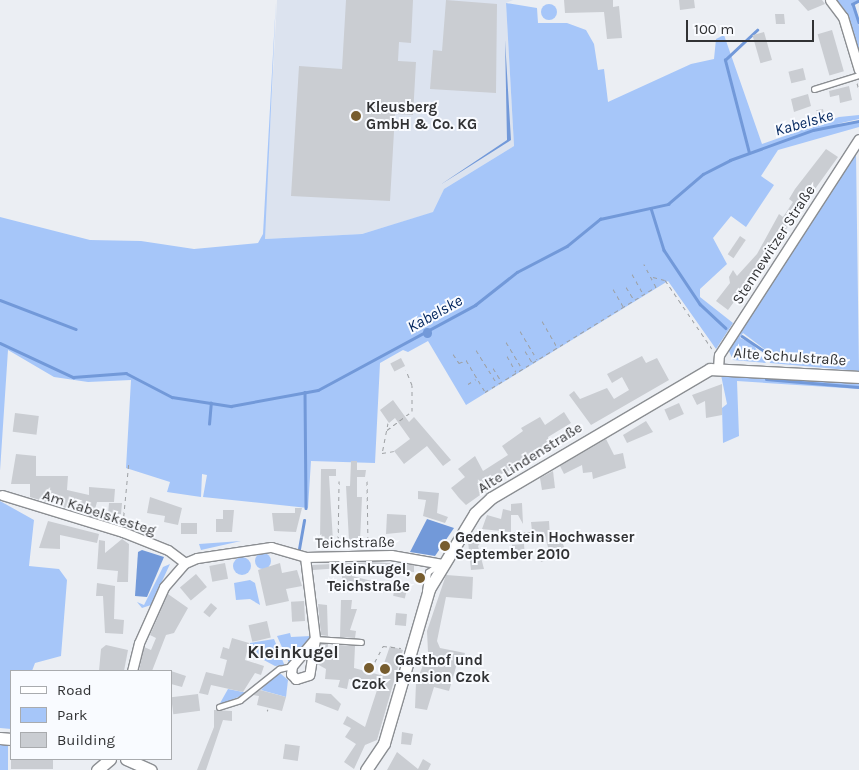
<!DOCTYPE html>
<meta charset="utf-8">
<style>
body{margin:0}
#map{position:relative;width:859px;height:770px;overflow:hidden;background:#ebeef3;font-family:Karla,sans-serif}
div>[style]{position:absolute}
[style*='--x']{left:calc(var(--x)*1px);top:calc(var(--y)*1px);width:calc(var(--w)*1px);rotate:calc(var(--a)*1deg)}
.built>*{inset:0;background:#dce3ef}
.green>*{inset:0;background:#a6c6f9;transform-origin:0 0}
.round{border-radius:50%}
.water>*{inset:0;background:#7299d9}
.stream>*{height:2.5px;margin:-1.25px;padding:0 1.25px;transform-origin:1.25px;border-radius:1.25px;background:#7299d9}
.canal>*{height:9px;margin:-4.5px;padding:0 4.5px;transform-origin:4.5px;border-radius:4.5px;background:#7299d9}
.building>*{inset:0;background:#cacdd2;transform-origin:0 0}
.path>*{height:1px;margin-top:-0.5px;transform-origin:0;background:repeating-linear-gradient(90deg,#9da0a3 0 4px,transparent 0 8px)}
.roads{filter:drop-shadow(1px 0 #8b8e92) drop-shadow(-1px 0 #8b8e92) drop-shadow(0 1px #8b8e92) drop-shadow(0 -1px #8b8e92)}
.service>*{height:4.5px;margin:-2.25px;padding:0 2.25px;transform-origin:2.25px;border-radius:2.25px;background:#fff}
.minor>*{height:9px;margin:-4.5px;padding:0 4.5px;transform-origin:4.5px;border-radius:4.5px;background:#fff}
.tertiary>*{height:11px;margin:-5.5px;padding:0 5.5px;transform-origin:5.5px;border-radius:5.5px;background:#fff}
.dots>*{width:14px;height:14px;translate:-50% -50%;box-sizing:border-box;border:2px solid #f9fbff;border-radius:50%}
span{translate:-50% -50%;white-space:nowrap;text-align:center;line-height:1.15;-webkit-text-stroke:4px #f9fbff;paint-order:stroke}
.poi-label{font-size:15px;color:#313234;font-weight:700}
.left{translate:0 -50%;text-align:left}
.right{translate:-100% -50%;text-align:right}
.street-label{font-size:15px;color:#313234}
.water-label{font-size:16px;color:#052860;font-style:italic}
.quarter-label{font-size:18px;color:#313234;font-weight:700}
.legend{position:absolute;left:10px;top:670px;width:162px;height:90px;box-sizing:border-box;background:#f9fbff;border:1px solid #a9abae;margin:0;padding:6px 9px;list-style:none;font-size:15px;color:#313234}
.legend li{display:flex;align-items:center;gap:10px;height:25px}
.legend b{width:25px;border:1px solid #a9abae}
.scale{position:absolute;left:686px;top:20px;width:128px;height:22px;box-sizing:border-box;border:2px solid #313234;border-top:0;padding-left:6px;font-size:15px;line-height:18px;white-space:nowrap;color:#313234;-webkit-text-stroke:4px #f9fbff;paint-order:stroke}
</style>
<div id="map">
<div class="built">
<i style="clip-path:polygon(277px 0,513px 0,506px 3px,514px 146px,444px 189px,434px 212px,362px 234px,264px 239px)"></i>
</div>
<div class="green">
<i style="clip-path:polygon(276px 0,265px 239px,362px 234px,433px 212px,444px 189px,514px 146px,506px 3px,537px 8px,538px 23px,567px 23px,586px 30px,594px 44px,598px 70px,604px 69px,608px 102px,691px 64px,714px 59px,716px 39px,724px 35px,762px 144px,839px 117px,859px 115px,859px 119px,837px 124px,859px 122px,859px 127px,778px 150px,761px 176px,774px 185px,746px 227px,731px 216px,713px 238px,727px 264px,700px 289px,700px 297px,733px 323px,716px 349px,668px 281px,466px 405px,428px 341px,408px 352px,403px 350px,380px 363px,375px 463px,311px 461px,308px 508px,203px 497px,207px 475px,202px 474px,201px 497px,167px 492px,170px 482px,126px 468px,131px 380px,88px 382px,54px 377px,8px 350px,0 471px,0 217px,90px 240px,141px 241px,194px 249px,258px 243px,263px 234px)"></i>
<i style="clip-path:polygon(836px 0,859px 0,852px 3px,859px 26px,859px 55px,846px 13px)"></i>
<i class="round" style="left:541px;top:4px;width:16px;height:16px"></i>
<i style="clip-path:polygon(856px 153px,859px 371px,770px 363px,767px 351px,743px 333px,740px 338px,752px 343px,766px 363px,733px 360px,728px 349px)"></i>
<i style="clip-path:polygon(736px 373px,859px 383px,859px 389px,737px 381px,739px 436px,723px 443px,722px 408px,727px 404px,721px 375px)"></i>
<i style="clip-path:polygon(0 501px,34px 520px,29px 566px,59px 569px,67px 580px,61px 656px,35px 663px,32px 671px,11px 671px,11px 729px,0 728px)"></i>
<i style="clip-path:polygon(241px 541px,201px 550px,199px 544px)"></i>
<i class="round" style="left:255px;top:553px;width:16px;height:16px"></i>
<i class="round" style="left:233px;top:557px;width:18px;height:18px"></i>
<i style="clip-path:polygon(170px 564px,151px 605px,142px 608px,137px 602px,144px 605px,163px 567px)"></i>
<i style="clip-path:polygon(250px 580px,255px 583px,260px 605px,250px 599px,236px 600px,234px 583px)"></i>
<i style="clip-path:polygon(290px 633px,291px 637px,311px 636px,289px 663px,277px 636px)"></i>
<i style="clip-path:polygon(274px 639px,284px 664px,284px 665px,275px 666px,249px 652px,250px 643px)"></i>
<i style="clip-path:polygon(281px 674px,288px 680px,286px 697px,261px 690px,274px 675px)"></i>
<i style="clip-path:polygon(228px 689px,248px 693px,219px 705px)"></i>
<i style="left:0;top:742px;width:8px;height:28px"></i>
</div>
<div class="water">
<i style="clip-path:polygon(505px 40px,511px 140px,440px 185px,507px 140px)"></i>
<i style="clip-path:polygon(427px 519px,454px 528px,435px 556px,410px 552px)"></i>
<i style="clip-path:polygon(142px 550px,164px 557px,147px 597px,135px 596px,138px 552px)"></i>
</div>
<div class="stream">
<i style="--x:859;--y:1;--w:7;--a:153"></i>
<i style="--x:853;--y:4;--w:19;--a:72"></i>
<i style="--x:749;--y:153;--w:96;--a:-104.5"></i>
<i style="--x:725;--y:60;--w:44;--a:-43.2"></i>
<i style="--x:651;--y:208;--w:44;--a:72.8"></i>
<i style="--x:664;--y:250;--w:65;--a:56.3"></i>
<i style="--x:700;--y:304;--w:35;--a:43"></i>
<i style="--x:0;--y:300;--w:81;--a:20.9"></i>
<i style="--x:742;--y:336;--w:29;--a:34"></i>
<i style="--x:766;--y:352;--w:7;--a:82"></i>
<i style="--x:0;--y:343;--w:81;--a:25"></i>
<i style="--x:73;--y:377;--w:53;--a:-4.3"></i>
<i style="--x:126;--y:373;--w:52;--a:27.6"></i>
<i style="--x:172;--y:397;--w:60;--a:8.7"></i>
<i style="--x:231;--y:406;--w:88;--a:-10.4"></i>
<i style="--x:318;--y:390;--w:179;--a:-28.4"></i>
<i style="--x:475;--y:305;--w:53;--a:-38.2"></i>
<i style="--x:517;--y:272;--w:56;--a:-27.5"></i>
<i style="--x:567;--y:246;--w:43;--a:-39.3"></i>
<i style="--x:600;--y:219;--w:70;--a:-12.4"></i>
<i style="--x:668;--y:204;--w:46;--a:-40.6"></i>
<i style="--x:703;--y:174;--w:30;--a:-27"></i>
<i style="--x:730;--y:160;--w:88;--a:-19.9"></i>
<i style="--x:813;--y:130;--w:47;--a:-11.1"></i>
<i style="--x:766;--y:379;--w:93;--a:4.9"></i>
<i style="--x:305;--y:392;--w:116;--a:89.5"></i>
<i style="--x:209;--y:424;--w:21;--a:-85"></i>
<i style="--x:299;--y:549;--w:29;--a:-80"></i>
</div>
<div class="canal">
<i style="--x:427;--y:332;--w:1;--a:90"></i>
</div>
<div class="building">
<i style="clip-path:polygon(346px 0,413px 0,411px 43px,399px 42px,398px 61px,416px 62px,413px 115px,395px 114px,390px 201px,291px 196px,299px 66px,342px 69px)"></i>
<i style="clip-path:polygon(446px 0,497px 4px,496px 93px,430px 89px,433px 50px,442px 51px)"></i>
<i style="clip-path:polygon(564px 0,613px 0,613px 7px,619px 6px,622px 38px,607px 39px,604px 12px,565px 13px)"></i>
<i style="clip-path:polygon(679px 0,694px 0,695px 8px,680px 10px)"></i>
<i style="clip-path:polygon(798px 0,822px 0,825px 4px,808px 11px)"></i>
<i style="clip-path:polygon(775px 14px,784px 14px,785px 24px,776px 24px)"></i>
<i style="left:832px;top:30px;width:43px;height:15px;rotate:74deg"></i>
<i style="left:764px;top:32px;width:29px;height:12px;rotate:74deg"></i>
<i style="left:803px;top:68px;width:12px;height:15px;rotate:76deg"></i>
<i style="clip-path:polygon(849px 86px,852px 100px,840px 103px,839px 95px,830px 97px,829px 91px)"></i>
<i style="clip-path:polygon(808px 94px,811px 106px,794px 112px,791px 99px)"></i>
<i style="left:823px;top:109px;width:11px;height:7px;rotate:80deg"></i>
<i style="clip-path:polygon(826px 149px,838px 157px,728px 310px,716px 301px,730px 283px,729px 277px,733px 270px,737px 276px,757px 254px,779px 214px,783px 217px,793px 202px,789px 199px,795px 189px)"></i>
<i style="left:740px;top:236px;width:7px;height:22px;rotate:34deg"></i>
<i style="clip-path:polygon(642px 356px,646px 363px,657px 358px,669px 380px,591px 425px,569px 395px,574px 391px,580px 399px,607px 388px,614px 399px,629px 390px,622px 377px,612px 383px,607px 374px)"></i>
<i style="left:401px;top:358px;width:9px;height:12px;rotate:63deg"></i>
<i style="clip-path:polygon(722px 384px,722px 415px,706px 418px,705px 401px,697px 405px,692px 395px)"></i>
<i style="clip-path:polygon(393px 400px,409px 422px,414px 417px,451px 460px,443px 466px,427px 446px,404px 464px,394px 451px,410px 439px,395px 418px,389px 423px,380px 410px)"></i>
<i style="left:679px;top:403px;width:12px;height:16px;rotate:66deg"></i>
<i style="clip-path:polygon(564px 412px,571px 423px,548px 437px,551px 450px,494px 478px,497px 483px,466px 505px,459px 498px,451px 488px,465px 477px,458px 469px,475px 456px,483px 471px,508px 455px,502px 446px,523px 431px,521px 428px,540px 417px,545px 425px)"></i>
<i style="left:15px;top:413px;width:24px;height:19px;rotate:7deg"></i>
<i style="clip-path:polygon(646px 421px,653px 432px,627px 443px,623px 435px)"></i>
<i style="clip-path:polygon(606px 439px,614px 455px,623px 453px,626px 468px,593px 479px,592px 472px,583px 473px,582px 465px,564px 474px,560px 466px)"></i>
<i style="clip-path:polygon(16px 454px,36px 456px,36px 476px,68px 476px,67px 490px,89px 495px,89px 487px,115px 489px,114px 502px,97px 502px,93px 516px,30px 497px,30px 484px,11px 484px)"></i>
<i style="clip-path:polygon(351px 461px,357px 461px,357px 470px,366px 470px,365px 477px,357px 477px,357px 497px,362px 497px,360px 541px,349px 541px,346px 486px,350px 486px)"></i>
<i style="clip-path:polygon(321px 469px,336px 469px,336px 476px,329px 476px,333px 541px,320px 541px)"></i>
<i style="clip-path:polygon(553px 471px,555px 488px,542px 490px,540px 478px)"></i>
<i style="clip-path:polygon(418px 491px,439px 493px,437px 513px,448px 517px,445px 523px,423px 516px,426px 500px,418px 499px)"></i>
<i style="clip-path:polygon(150px 497px,182px 508px,178px 525px,164px 522px,165px 516px,147px 513px)"></i>
<i style="clip-path:polygon(109px 503px,122px 503px,121px 514px,108px 514px)"></i>
<i style="clip-path:polygon(522px 503px,523px 524px,518px 515px,511px 515px,511px 504px)"></i>
<i style="clip-path:polygon(295px 508px,302px 508px,296px 532px,274px 531px,272px 513px,295px 513px)"></i>
<i style="clip-path:polygon(503px 509px,511px 511px,511px 532px,482px 529px,487px 515px,501px 519px)"></i>
<i style="clip-path:polygon(223px 510px,234px 510px,232px 532px,216px 532px,216px 519px,223px 519px)"></i>
<i style="clip-path:polygon(387px 514px,406px 515px,406px 532px,386px 534px)"></i>
<i style="clip-path:polygon(48px 521px,99px 534px,97px 543px,60px 535px,60px 549px,39px 548px)"></i>
<i style="clip-path:polygon(549px 521px,550px 538px,560px 535px,566px 553px,541px 562px,539px 556px,549px 551px,544px 532px,532px 531px,531px 522px)"></i>
<i style="left:181px;top:523px;width:16px;height:11px"></i>
<i style="clip-path:polygon(122px 539px,129px 544px,128px 582px,117px 582px,118px 571px,97px 569px,99px 540px,105px 541px,105px 553px)"></i>
<i style="clip-path:polygon(468px 541px,482px 541px,478px 546px,484px 569px,471px 570px)"></i>
<i style="left:524px;top:544px;width:13px;height:12px;rotate:86deg"></i>
<i style="clip-path:polygon(373px 562px,414px 565px,414px 572px,353px 570px,352px 576px,384px 584px,343px 586px,341px 568px,313px 570px,312px 565px)"></i>
<i style="left:225px;top:563px;width:16px;height:16px;rotate:79deg"></i>
<i style="clip-path:polygon(280px 563px,282px 573px,297px 570px,302px 586px,286px 589px,289px 601px,266px 606px,258px 570px)"></i>
<i style="left:196px;top:574px;width:17px;height:21px;rotate:50deg"></i>
<i style="clip-path:polygon(446px 575px,473px 577px,472px 599px,446px 597px,437px 641px,440px 648px,465px 653px,463px 661px,458px 660px,449px 691px,434px 687px,427px 710px,415px 708px,416px 683px,428px 652px,427px 631px)"></i>
<i style="clip-path:polygon(97px 583px,115px 586px,114px 619px,124px 620px,123px 634px,105px 633px,103px 596px,96px 596px)"></i>
<i style="left:396px;top:584px;width:12px;height:12px;rotate:14deg"></i>
<i style="clip-path:polygon(168px 594px,188px 608px,174px 633px,166px 635px,152px 671px,139px 671px,144px 647px,151px 650px,156px 638px,150px 635px)"></i>
<i style="clip-path:polygon(341px 600px,352px 600px,351px 609px,357px 609px,350px 630px,356px 631px,355px 638px,340px 637px)"></i>
<i style="left:304px;top:601px;width:20px;height:13px;rotate:87deg"></i>
<i style="left:211px;top:603px;width:8px;height:12px;rotate:40deg"></i>
<i style="clip-path:polygon(318px 604px,327px 605px,328px 636px,321px 635px)"></i>
<i style="left:396px;top:613px;width:11px;height:12px;rotate:5deg"></i>
<i style="left:267px;top:621px;width:17px;height:19px;rotate:77deg"></i>
<i style="clip-path:polygon(232px 638px,249px 643px,245px 660px,264px 666px,261px 675px,255px 673px,243px 692px,211px 685px,208px 695px,199px 693px,206px 672px,223px 676px,227px 660px,220px 658px,223px 647px,229px 649px)"></i>
<i style="clip-path:polygon(321px 643px,328px 644px,327px 658px,339px 658px,339px 645px,355px 646px,354px 668px,380px 675px,390px 646px,403px 650px,377px 740px,365px 745px,354px 769px,344px 762px,356px 744px,345px 737px,351px 728px,343px 724px,347px 716px,365px 727px,378px 687px,349px 679px,347px 689px,338px 687px,340px 680px,325px 679px,326px 669px,317px 664px)"></i>
<i style="clip-path:polygon(106px 645px,128px 650px,124px 671px,99px 671px,101px 649px)"></i>
<i style="clip-path:polygon(171px 671px,186px 676px,182px 687px,171px 684px)"></i>
<i style="clip-path:polygon(260px 690px,286px 697px,282px 711px,257px 705px,259px 696px,253px 695px)"></i>
<i style="clip-path:polygon(316px 693px,331px 694px,341px 704px,338px 711px,315px 702px)"></i>
<i style="left:198px;top:694px;width:17px;height:27px;rotate:83deg"></i>
<i style="clip-path:polygon(214px 710px,232px 711px,232px 721px,223px 720px,206px 770px,197px 770px,214px 727px)"></i>
<i style="clip-path:polygon(402px 732px,413px 734px,411px 745px,401px 744px)"></i>
<i style="left:285px;top:744px;width:15px;height:15px;rotate:8deg"></i>
<i style="clip-path:polygon(397px 752px,418px 769px,423px 759px,431px 764px,428px 770px,387px 770px)"></i>
<i style="left:11px;top:759px;width:42px;height:10px"></i>
</div>
<div class="path">
<i style="--x:857;--y:83;--w:7;--a:74"></i>
<i style="--x:632;--y:274;--w:23;--a:61"></i>
<i style="--x:653;--y:277;--w:12;--a:14"></i>
<i style="--x:665;--y:280;--w:83;--a:55.7"></i>
<i style="--x:626;--y:287;--w:15;--a:58"></i>
<i style="--x:613;--y:289;--w:20;--a:60"></i>
<i style="--x:732;--y:297;--w:11;--a:38"></i>
<i style="--x:542;--y:321;--w:30;--a:60"></i>
<i style="--x:520;--y:331;--w:33;--a:59"></i>
<i style="--x:506;--y:342;--w:31;--a:59"></i>
<i style="--x:476;--y:350;--w:40;--a:58"></i>
<i style="--x:525;--y:351;--w:13;--a:58"></i>
<i style="--x:453;--y:354;--w:11;--a:56"></i>
<i style="--x:459;--y:363;--w:8;--a:-23"></i>
<i style="--x:466;--y:360;--w:37;--a:59"></i>
<i style="--x:485;--y:392;--w:201;--a:-31.6"></i>
<i style="--x:656;--y:287;--w:26;--a:-118"></i>
<i style="--x:507;--y:356;--w:18;--a:61"></i>
<i style="--x:493;--y:368;--w:15;--a:58"></i>
<i style="--x:468;--y:384;--w:9;--a:-32"></i>
<i style="--x:388;--y:423;--w:31;--a:101"></i>
<i style="--x:382;--y:453;--w:12;--a:-9"></i>
<i style="--x:387;--y:430;--w:31;--a:-37"></i>
<i style="--x:412;--y:411;--w:26;--a:-90"></i>
<i style="--x:412;--y:385;--w:16;--a:-112"></i>
<i style="--x:367;--y:481;--w:65;--a:89.1"></i>
<i style="--x:123;--y:524;--w:63;--a:-84.6"></i>
<i style="--x:338;--y:548;--w:67;--a:-89.1"></i>
<i style="--x:371;--y:669;--w:26;--a:-62"></i>
<i style="--x:383;--y:646;--w:18;--a:6"></i>
<i style="--x:267;--y:711;--w:2;--a:-63"></i>
</div>
<div class="roads">
<div class="service">
<i style="--x:814;--y:89;--w:47;--a:-17.3"></i>
<i style="--x:463;--y:537;--w:68;--a:-1.7"></i>
<i style="--x:425;--y:591;--w:19;--a:-81"></i>
<i style="--x:428;--y:572;--w:12;--a:-35"></i>
<i style="--x:315;--y:639;--w:46;--a:3.7"></i>
<i style="--x:219;--y:707;--w:22;--a:-18"></i>
<i style="--x:240;--y:700;--w:50;--a:-38.5"></i>
<i style="--x:279;--y:669;--w:13;--a:-13"></i>
</div>
<div class="minor">
<i style="--x:830;--y:0;--w:21;--a:53"></i>
<i style="--x:843;--y:17;--w:55;--a:73.2"></i>
<i style="--x:718;--y:368;--w:13;--a:-86"></i>
<i style="--x:719;--y:355;--w:257;--a:-57.1"></i>
<i style="--x:2;--y:495;--w:127;--a:17"></i>
<i style="--x:123;--y:532;--w:48;--a:21.8"></i>
<i style="--x:168;--y:550;--w:21;--a:37"></i>
<i style="--x:305;--y:557;--w:83;--a:83"></i>
<i style="--x:315;--y:639;--w:36;--a:99"></i>
<i style="--x:309;--y:675;--w:14;--a:163"></i>
<i style="--x:296;--y:679;--w:7;--a:-135"></i>
<i style="--x:291;--y:674;--w:8;--a:-83"></i>
<i style="--x:292;--y:666;--w:35;--a:-50"></i>
<i style="--x:132;--y:671;--w:29;--a:-76"></i>
<i style="--x:139;--y:643;--w:61;--a:-65.9"></i>
<i style="--x:164;--y:587;--w:32;--a:-49"></i>
<i style="--x:185;--y:563;--w:13;--a:-23"></i>
<i style="--x:197;--y:558;--w:75;--a:-8.5"></i>
<i style="--x:271;--y:547;--w:35;--a:16"></i>
<i style="--x:305;--y:557;--w:86;--a:-1.3"></i>
<i style="--x:391;--y:555;--w:52;--a:10"></i>
</div>
<div class="tertiary">
<i style="--x:0;--y:738;--w:11;--a:5"></i>
<i style="--x:126;--y:759;--w:27;--a:24"></i>
<i style="--x:97;--y:770;--w:17;--a:-40"></i>
<i style="--x:366;--y:770;--w:32;--a:-56"></i>
<i style="--x:384;--y:743;--w:160;--a:-73.7"></i>
<i style="--x:429;--y:589;--w:89;--a:-58.8"></i>
<i style="--x:475;--y:513;--w:22;--a:-43"></i>
<i style="--x:491;--y:498;--w:254;--a:-30.5"></i>
<i style="--x:710;--y:369;--w:149;--a:3.1"></i>
</div>
</div>
<div class="dots">
<i style="left:356px;top:116px;background:#775d2f"></i>
<i style="left:445px;top:546px;background:#775d2f"></i>
<i style="left:420px;top:578px;background:#775d2f"></i>
<i style="left:369px;top:668px;background:#775d2f"></i>
<i style="left:385px;top:669px;background:#775d2f"></i>
</div>
<div class="poi-label">
<span class="left" style="left:366px;top:116px">Kleusberg<br>GmbH &amp; Co. KG</span>
<span class="left" style="left:455px;top:546px">Gedenkstein Hochwasser<br>September 2010</span>
<span class="right" style="left:410px;top:578px">Kleinkugel,<br>Teichstraße</span>
<span class="left" style="left:395px;top:669px">Gasthof und<br>Pension Czok</span>
<span style="left:369px;top:685px">Czok</span>
</div>
<div class="street-label">
<span style="left:774px;top:245px;rotate:-57deg">Stennewitzer Straße</span>
<span style="left:790px;top:357px;rotate:4deg">Alte Schulstraße</span>
<span style="left:530px;top:458px;rotate:-32deg">Alte Lindenstraße</span>
<span style="left:99px;top:513px;rotate:18deg">Am Kabelskesteg</span>
<span style="left:355px;top:543px;rotate:-1deg">Teichstraße</span>
</div>
<div class="water-label">
<span style="left:804px;top:123px;rotate:-16deg">Kabelske</span>
<span style="left:435px;top:314px;rotate:-29deg">Kabelske</span>
</div>
<div class="quarter-label">
<span style="left:293px;top:652px">Kleinkugel</span>
</div>
<ul class="legend">
<li><b style="height:6px;background:#fff"></b>Road</li>
<li><b style="height:14px;background:#a6c6f9"></b>Park</li>
<li><b style="height:14px;background:#cacdd2"></b>Building</li>
</ul>
<div class="scale">100 m</div>
</div>
